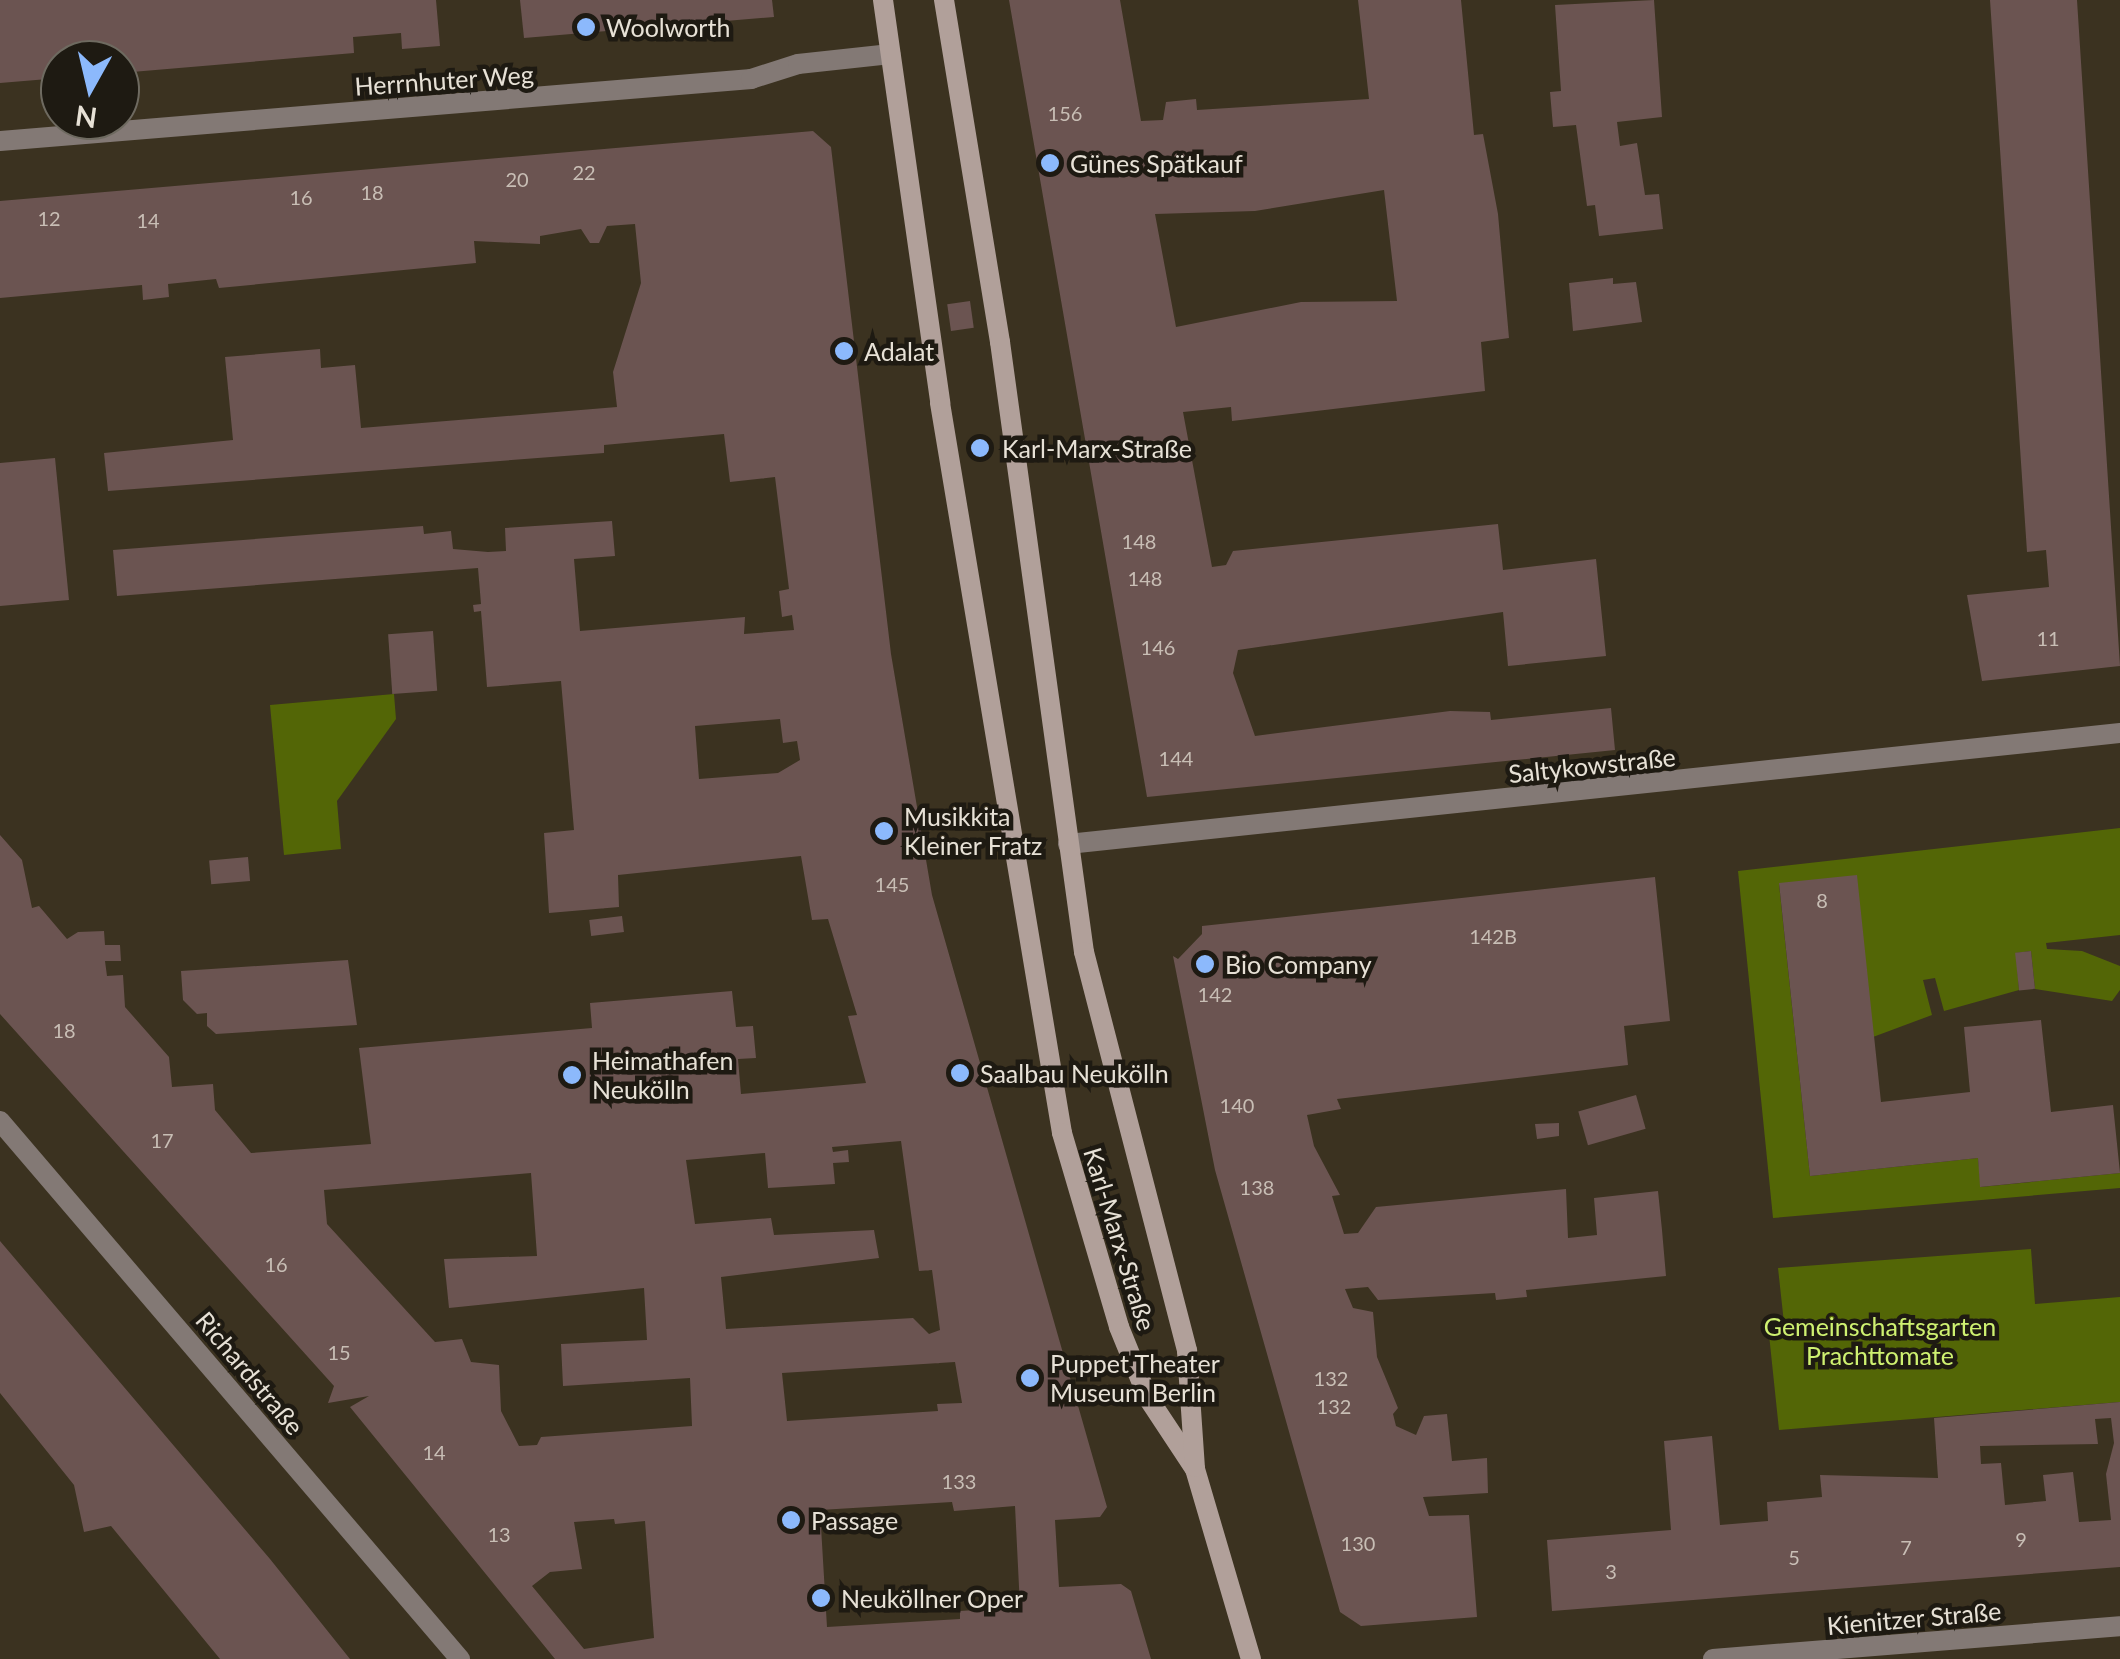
<!DOCTYPE html>
<meta charset="utf-8">
<style>
body{margin:0}
#map{position:relative;width:2120px;height:1659px;overflow:hidden;background:#3b3220;font-family:Lato,sans-serif}
div>[style]{position:absolute}
[style*='--x']{left:calc(var(--x)*1px);top:calc(var(--y)*1px);width:calc(var(--w)*1px);rotate:calc(var(--a)*1deg)}
.green>*{inset:0;background:#536606}
.building>*{inset:0;background:#6b5451;transform-origin:0 0}
.minor>*{height:20px;margin:-10px;padding:0 10px;transform-origin:10px;border-radius:10px;background:#837975}
.secondary>*{height:20px;margin:-10px;padding:0 10px;transform-origin:10px;border-radius:10px;background:#b1a09a}
.dots>*{width:28px;height:28px;translate:-50% -50%;box-sizing:border-box;border:5px solid #1e1a12;border-radius:50%}
span{translate:-50% -50%;white-space:nowrap;text-align:center;line-height:1.15;-webkit-text-stroke:9px #1e1a12;paint-order:stroke}
.number-label{font-size:20px;color:#c8beb5}
.number-label span{-webkit-text-stroke-width:0}
.poi-label{font-size:25px;color:#e7e1d6}
.left{translate:0 -50%;text-align:left}
.street-label{font-size:25px;color:#e7e1d6}
.park-label{font-size:25px;color:#cff171}
.north{position:absolute;left:40px;top:40px;width:100px;height:100px;box-sizing:border-box;background:#1e1a12;border:2px solid #6e6a60;border-radius:50%;rotate:188deg;font-size:28px;font-weight:700;line-height:40px;text-align:center;color:#e7e1d6}
.north::after{content:'';display:block;margin:auto;width:35px;height:45px;background:#8cb9fc;clip-path:polygon(50% 0,100% 100%,50% 72%,0 100%)}
</style>
<div id="map">
<div class="green">
<i style="clip-path:polygon(394px 694px,396px 719px,337px 801px,341px 849px,284px 855px,270px 705px)"></i>
<i style="clip-path:polygon(2120px 828px,2120px 935px,2046px 943px,2047px 949px,2082px 951px,2120px 966px,2120px 990px,2112px 1001px,2035px 989px,2031px 951px,2016px 953px,2019px 990px,1944px 1011px,1935px 978px,1923px 980px,1932px 1015px,1873px 1037px,1779px 884px,1810px 1176px,1978px 1158px,1981px 1187px,2120px 1173px,2120px 1188px,1773px 1218px,1738px 871px)"></i>
<i style="clip-path:polygon(2031px 1249px,2035px 1304px,2120px 1297px,2120px 1402px,1779px 1430px,1768px 1325px,1784px 1323px,1778px 1268px)"></i>
</div>
<div class="building">
<i style="clip-path:polygon(0 0,436px 0,440px 46px,402px 49px,401px 33px,353px 37px,354px 53px,120px 73px,120px 60px,60px 60px,60px 78px,0 83px)"></i>
<i style="clip-path:polygon(520px 0,772px 0,774px 17px,524px 38px)"></i>
<i style="clip-path:polygon(evenodd,1009px 0,1120px 0,1141px 121px,1163px 120px,1166px 102px,1196px 99px,1197px 110px,1369px 99px,1358px 0,1461px 0,1474px 135px,1483px 134px,1498px 214px,1509px 338px,1481px 342px,1485px 391px,1232px 421px,1231px 407px,1183px 412px,1212px 567px,1226px 565px,1233px 551px,1498px 524px,1503px 570px,1596px 559px,1606px 656px,1508px 666px,1503px 612px,1238px 650px,1233px 673px,1255px 736px,1450px 711px,1490px 712px,1491px 720px,1611px 708px,1615px 750px,1147px 797px,1009px 0,1384px 190px,1397px 301px,1301px 302px,1176px 327px,1155px 214px,1255px 211px,1384px 190px)"></i>
<i style="clip-path:polygon(1654px 0,1662px 117px,1617px 122px,1620px 146px,1637px 143px,1645px 195px,1659px 194px,1663px 229px,1599px 236px,1595px 205px,1587px 206px,1576px 125px,1553px 127px,1550px 92px,1561px 91px,1555px 5px)"></i>
<i style="clip-path:polygon(1990px 0,2077px 0,2120px 666px,1982px 681px,1967px 595px,2049px 587px,2046px 550px,2027px 552px)"></i>
<i style="clip-path:polygon(evenodd,813px 131px,831px 147px,891px 654px,932px 895px,1107px 1507px,1100px 1517px,1055px 1520px,1059px 1587px,1121px 1584px,1131px 1591px,1151px 1659px,555px 1659px,350px 1407px,369px 1396px,328px 1403px,334px 1386px,0 1014px,0 835px,22px 860px,32px 908px,39px 906px,67px 939px,78px 932px,104px 931px,105px 945px,120px 945px,121px 961px,105px 961px,107px 976px,123px 975px,125px 1007px,169px 1057px,172px 1087px,213px 1084px,215px 1110px,251px 1153px,371px 1144px,359px 1048px,592px 1028px,590px 1003px,732px 991px,736px 1027px,753px 1026px,756px 1058px,738px 1059px,741px 1094px,866px 1083px,848px 1016px,857px 1015px,828px 919px,812px 920px,801px 856px,618px 875px,619px 907px,549px 913px,544px 833px,574px 830px,561px 681px,487px 687px,481px 611px,474px 612px,473px 605px,481px 604px,478px 568px,117px 596px,113px 550px,423px 526px,424px 534px,451px 531px,453px 549px,488px 552px,506px 551px,505px 528px,612px 521px,615px 556px,574px 559px,580px 631px,745px 617px,744px 634px,794px 630px,792px 615px,782px 617px,779px 591px,789px 589px,775px 477px,730px 482px,724px 434px,604px 445px,604px 453px,108px 491px,104px 453px,233px 440px,225px 357px,320px 349px,321px 368px,355px 365px,361px 428px,617px 407px,613px 372px,641px 283px,635px 224px,607px 226px,599px 243px,590px 243px,581px 229px,540px 236px,540px 244px,474px 241px,476px 263px,219px 288px,216px 279px,168px 284px,169px 297px,143px 300px,142px 285px,0 298px,0 201px,813px 131px,780px 719px,783px 743px,797px 741px,800px 760px,778px 773px,699px 779px,695px 726px,780px 719px,813px 131px,901px 1141px,919px 1271px,932px 1270px,940px 1330px,929px 1334px,913px 1318px,726px 1329px,721px 1277px,879px 1258px,874px 1230px,774px 1235px,771px 1218px,695px 1224px,686px 1160px,765px 1153px,768px 1188px,835px 1184px,833px 1163px,849px 1162px,848px 1150px,833px 1152px,832px 1147px,901px 1141px,813px 131px,531px 1173px,537px 1256px,444px 1259px,449px 1308px,644px 1288px,647px 1340px,561px 1344px,563px 1386px,690px 1378px,692px 1426px,541px 1437px,537px 1445px,519px 1446px,501px 1411px,499px 1365px,471px 1362px,462px 1339px,435px 1342px,327px 1224px,324px 1190px,531px 1173px,813px 131px,955px 1362px,962px 1403px,937px 1404px,938px 1411px,787px 1421px,782px 1373px,955px 1362px,813px 131px,952px 1502px,954px 1511px,1015px 1506px,1020px 1607px,960px 1611px,960px 1619px,827px 1627px,820px 1510px,952px 1502px,813px 131px,614px 1519px,615px 1524px,645px 1521px,654px 1638px,584px 1649px,532px 1586px,550px 1572px,582px 1569px,574px 1522px,614px 1519px)"></i>
<i style="clip-path:polygon(1613px 278px,1613px 284px,1636px 282px,1642px 322px,1573px 331px,1569px 283px)"></i>
<i style="left:970px;top:301px;width:27px;height:23px;rotate:82deg"></i>
<i style="clip-path:polygon(55px 458px,69px 600px,0 606px,0 463px)"></i>
<i style="left:433px;top:631px;width:60px;height:45px;rotate:86deg"></i>
<i style="left:248px;top:857px;width:24px;height:39px;rotate:85deg"></i>
<i style="clip-path:polygon(1857px 875px,1881px 1102px,1970px 1092px,1964px 1027px,2041px 1020px,2051px 1112px,2113px 1105px,2120px 1173px,1980px 1187px,1978px 1158px,1810px 1176px,1779px 883px)"></i>
<i style="clip-path:polygon(1655px 877px,1670px 1021px,1624px 1026px,1628px 1065px,1337px 1099px,1341px 1109px,1307px 1115px,1314px 1146px,1340px 1195px,1332px 1196px,1344px 1234px,1358px 1233px,1376px 1207px,1566px 1189px,1568px 1238px,1597px 1235px,1594px 1198px,1658px 1191px,1662px 1230px,1666px 1276px,1526px 1290px,1527px 1297px,1496px 1300px,1495px 1293px,1378px 1300px,1368px 1287px,1345px 1289px,1353px 1308px,1373px 1312px,1377px 1357px,1398px 1408px,1393px 1414px,1396px 1426px,1416px 1435px,1424px 1416px,1447px 1414px,1452px 1461px,1487px 1458px,1488px 1493px,1423px 1497px,1429px 1516px,1469px 1515px,1477px 1617px,1361px 1626px,1340px 1612px,1215px 1170px,1173px 956px,1178px 959px,1202px 934px,1202px 926px)"></i>
<i style="left:622px;top:916px;width:16px;height:33px;rotate:83deg"></i>
<i style="left:2031px;top:951px;width:38px;height:16px;rotate:84deg"></i>
<i style="clip-path:polygon(348px 960px,357px 1025px,216px 1034px,207px 1026px,207px 1013px,197px 1014px,183px 1000px,181px 971px)"></i>
<i style="left:1636px;top:1095px;width:35px;height:60px;rotate:74deg"></i>
<i style="clip-path:polygon(1559px 1123px,1559px 1136px,1537px 1139px,1535px 1124px)"></i>
<i style="clip-path:polygon(0 1241px,270px 1559px,350px 1659px,220px 1659px,111px 1526px,84px 1532px,74px 1485px,0 1393px)"></i>
<i style="clip-path:polygon(evenodd,2120px 1402px,2120px 1567px,1552px 1611px,1547px 1540px,1671px 1530px,1664px 1441px,1712px 1436px,1720px 1525px,1768px 1521px,1767px 1502px,1822px 1497px,1820px 1475px,1938px 1478px,1934px 1418px,2120px 1402px,2111px 1418px,2114px 1443px,2106px 1474px,2111px 1520px,2079px 1522px,2073px 1472px,2043px 1475px,2046px 1501px,2005px 1505px,2001px 1463px,1981px 1464px,1980px 1446px,2098px 1444px,2095px 1419px,2111px 1418px)"></i>
</div>
<div class="minor">
<i style="--x:0;--y:141;--w:754;--a:-4.72"></i>
<i style="--x:751;--y:79;--w:49;--a:-17.7"></i>
<i style="--x:798;--y:64;--w:93;--a:-6.2"></i>
<i style="--x:1068;--y:844;--w:1058;--a:-6.02"></i>
<i style="--x:0;--y:1121;--w:708;--a:49.47"></i>
<i style="--x:1713;--y:1659;--w:408;--a:-4.6"></i>
</div>
<div class="secondary">
<i style="--x:883;--y:0;--w:407;--a:81.9"></i>
<i style="--x:940;--y:403;--w:740;--a:80.51"></i>
<i style="--x:1062;--y:1133;--w:202;--a:73.6"></i>
<i style="--x:1119;--y:1327;--w:77;--a:67.8"></i>
<i style="--x:1148;--y:1398;--w:85;--a:56.5"></i>
<i style="--x:1195;--y:1469;--w:198;--a:73.6"></i>
<i style="--x:944;--y:0;--w:347;--a:80.7"></i>
<i style="--x:1000;--y:342;--w:616;--a:82.16"></i>
<i style="--x:1084;--y:952;--w:412;--a:75.5"></i>
<i style="--x:1187;--y:1351;--w:116;--a:86.1"></i>
</div>
<div class="dots">
<i style="left:586px;top:27px;background:#8cb9fc"></i>
<i style="left:1050px;top:163px;background:#8cb9fc"></i>
<i style="left:844px;top:351px;background:#8cb9fc"></i>
<i style="left:980px;top:448px;background:#8cb9fc"></i>
<i style="left:884px;top:831px;background:#8cb9fc"></i>
<i style="left:1205px;top:964px;background:#8cb9fc"></i>
<i style="left:960px;top:1073px;background:#8cb9fc"></i>
<i style="left:572px;top:1075px;background:#8cb9fc"></i>
<i style="left:1030px;top:1378px;background:#8cb9fc"></i>
<i style="left:791px;top:1520px;background:#8cb9fc"></i>
<i style="left:821px;top:1598px;background:#8cb9fc"></i>
</div>
<div class="number-label">
<span style="left:1065px;top:113px">156</span>
<span style="left:584px;top:172px">22</span>
<span style="left:517px;top:179px">20</span>
<span style="left:372px;top:192px">18</span>
<span style="left:301px;top:197px">16</span>
<span style="left:49px;top:218px">12</span>
<span style="left:148px;top:220px">14</span>
<span style="left:1139px;top:541px">148</span>
<span style="left:1145px;top:578px">148</span>
<span style="left:2048px;top:638px">11</span>
<span style="left:1158px;top:647px">146</span>
<span style="left:1176px;top:758px">144</span>
<span style="left:892px;top:884px">145</span>
<span style="left:1822px;top:900px">8</span>
<span style="left:1493px;top:936px">142B</span>
<span style="left:1215px;top:994px">142</span>
<span style="left:64px;top:1030px">18</span>
<span style="left:1237px;top:1105px">140</span>
<span style="left:162px;top:1140px">17</span>
<span style="left:1257px;top:1187px">138</span>
<span style="left:276px;top:1264px">16</span>
<span style="left:339px;top:1352px">15</span>
<span style="left:1331px;top:1378px">132</span>
<span style="left:1334px;top:1406px">132</span>
<span style="left:434px;top:1452px">14</span>
<span style="left:959px;top:1481px">133</span>
<span style="left:499px;top:1534px">13</span>
<span style="left:2021px;top:1539px">9</span>
<span style="left:1358px;top:1543px">130</span>
<span style="left:1906px;top:1547px">7</span>
<span style="left:1794px;top:1557px">5</span>
<span style="left:1611px;top:1571px">3</span>
</div>
<div class="poi-label">
<span class="left" style="left:606px;top:27px">Woolworth</span>
<span class="left" style="left:1070px;top:163px">Günes Spätkauf</span>
<span class="left" style="left:864px;top:351px">Adalat</span>
<span class="left" style="left:1002px;top:448px">Karl-Marx-Straße</span>
<span class="left" style="left:904px;top:831px">Musikkita<br>Kleiner Fratz</span>
<span class="left" style="left:1225px;top:964px">Bio Company</span>
<span class="left" style="left:592px;top:1075px">Heimathafen<br>Neukölln</span>
<span class="left" style="left:980px;top:1073px">Saalbau Neukölln</span>
<span class="left" style="left:1050px;top:1378px">Puppet Theater<br>Museum Berlin</span>
<span class="left" style="left:811px;top:1520px">Passage</span>
<span class="left" style="left:841px;top:1598px">Neuköllner Oper</span>
</div>
<div class="street-label">
<span style="left:444px;top:80px;rotate:-4deg">Herrnhuter Weg</span>
<span style="left:1592px;top:765px;rotate:-6deg">Saltykowstraße</span>
<span style="left:1120px;top:1239px;rotate:73deg">Karl-Marx-Straße</span>
<span style="left:250px;top:1373px;rotate:50deg">Richardstraße</span>
<span style="left:1914px;top:1618px;rotate:-5deg">Kienitzer Straße</span>
</div>
<div class="park-label">
<span style="left:1880px;top:1341px">Gemeinschaftsgarten<br>Prachttomate</span>
</div>
<div class="north">N</div>
</div>
